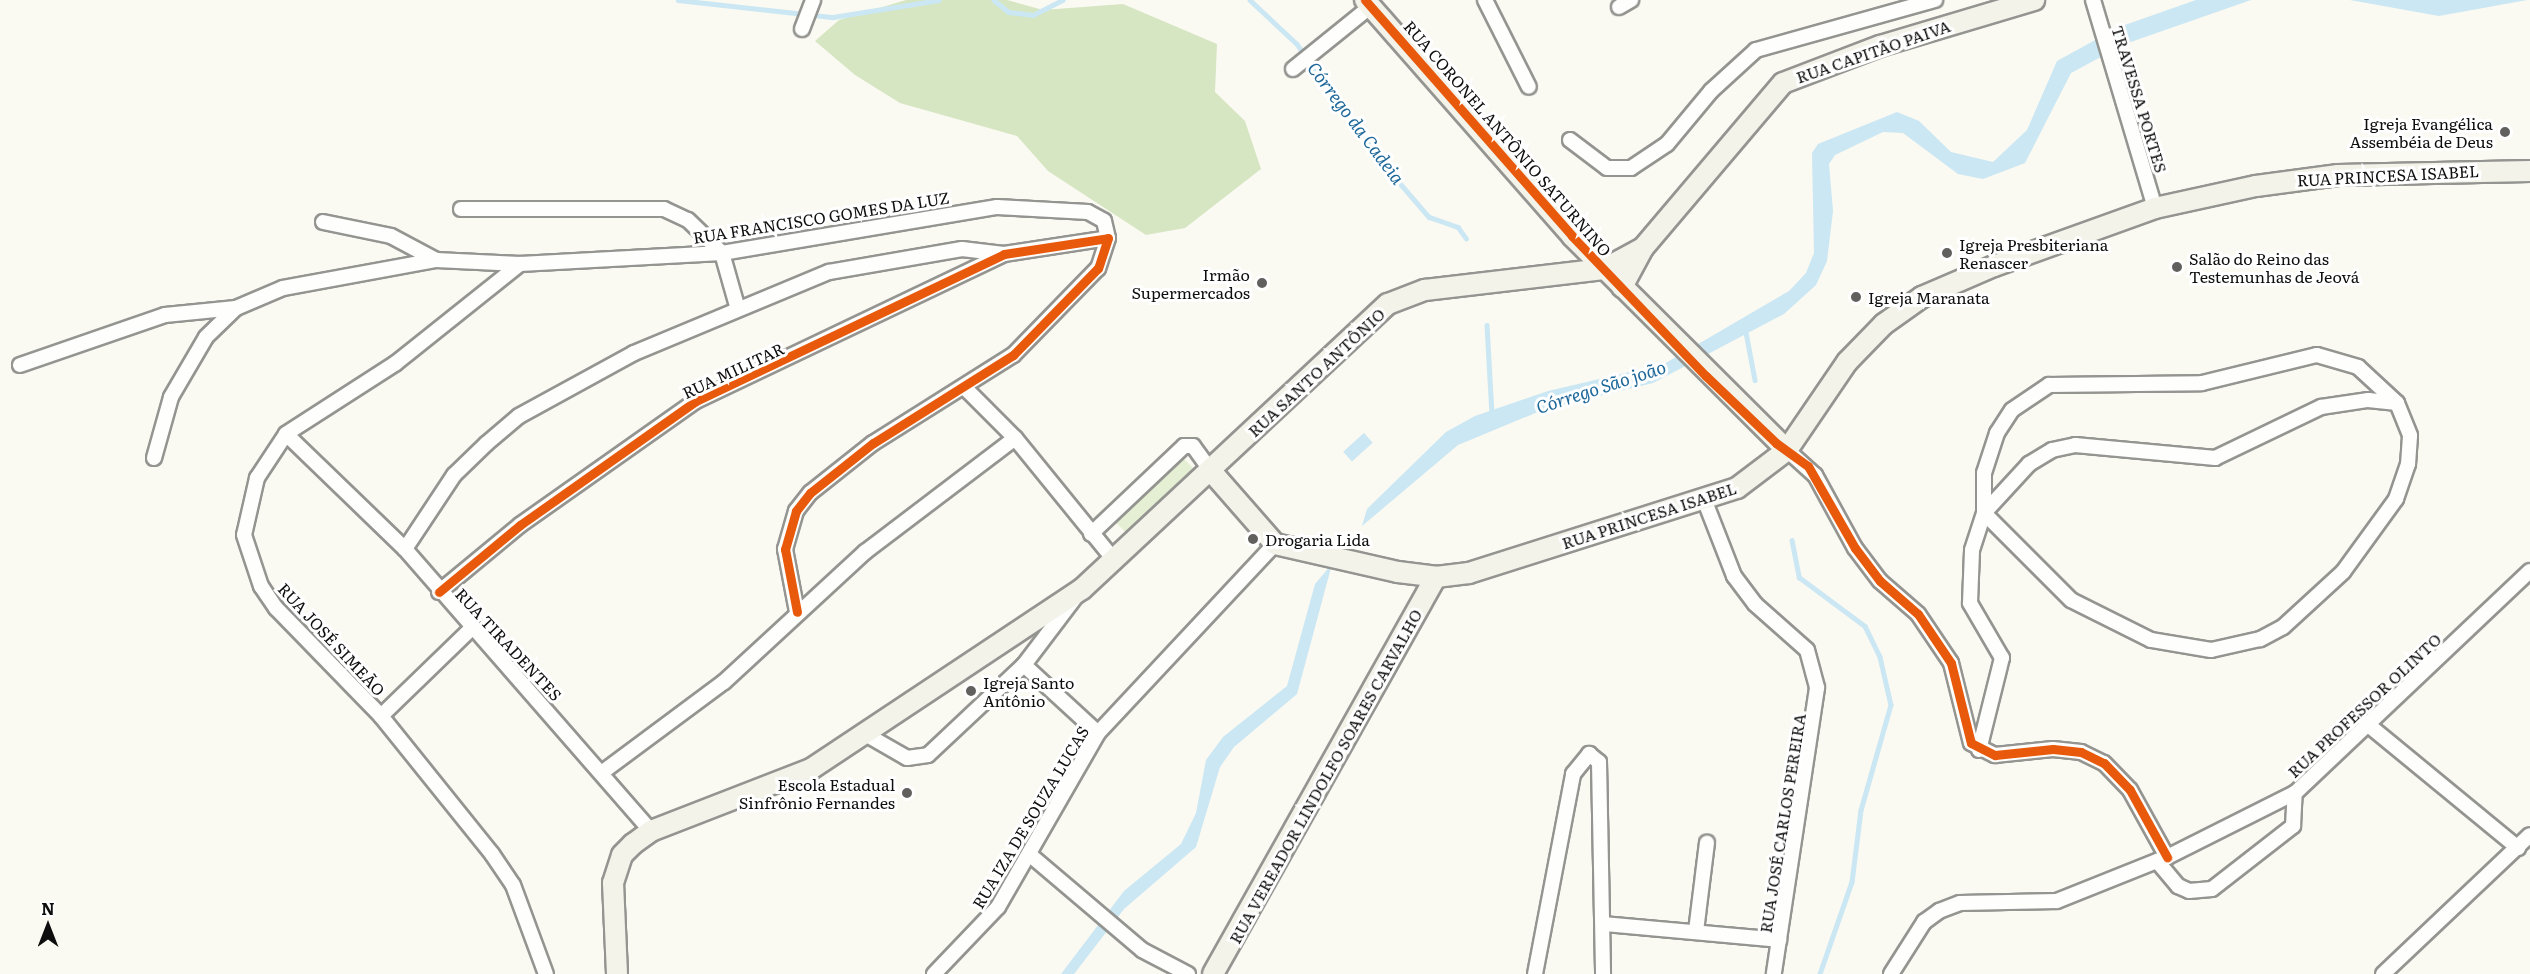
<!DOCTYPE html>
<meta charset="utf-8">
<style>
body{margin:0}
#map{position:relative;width:2530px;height:974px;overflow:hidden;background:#faf9f2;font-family:Literata,serif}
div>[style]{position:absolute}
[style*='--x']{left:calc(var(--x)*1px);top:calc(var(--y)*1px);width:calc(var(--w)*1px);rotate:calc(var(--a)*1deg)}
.green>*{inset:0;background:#e5efd3;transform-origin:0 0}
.forest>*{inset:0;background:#d6e6c2}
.water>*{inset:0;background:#cae7f3;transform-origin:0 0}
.stream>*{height:4.5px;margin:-2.25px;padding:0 2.25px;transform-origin:2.25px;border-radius:2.25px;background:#cae7f3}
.roads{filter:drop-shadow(2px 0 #949491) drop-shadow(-2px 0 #949491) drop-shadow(0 2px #949491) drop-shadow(0 -2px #949491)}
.street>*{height:14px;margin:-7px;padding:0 7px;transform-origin:7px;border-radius:7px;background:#fefefd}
.secondary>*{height:20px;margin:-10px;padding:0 10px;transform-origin:10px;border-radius:10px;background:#f4f3ea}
.cycleway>*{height:9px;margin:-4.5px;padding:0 4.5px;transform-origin:4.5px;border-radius:4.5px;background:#e8590c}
.dots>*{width:16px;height:16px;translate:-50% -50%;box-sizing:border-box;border:3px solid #fff;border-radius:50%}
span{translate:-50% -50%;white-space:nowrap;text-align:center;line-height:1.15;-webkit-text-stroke:6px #fff;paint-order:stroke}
.street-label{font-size:16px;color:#0e0e0e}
.poi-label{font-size:16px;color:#0e0e0e}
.right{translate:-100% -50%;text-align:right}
.left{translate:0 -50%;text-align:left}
.water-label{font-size:18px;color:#1d6899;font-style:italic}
.north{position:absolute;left:18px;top:896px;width:60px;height:60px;-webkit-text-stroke:4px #fff;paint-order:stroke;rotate:0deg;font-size:16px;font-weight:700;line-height:24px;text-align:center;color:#0e0e0e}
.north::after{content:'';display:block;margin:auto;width:21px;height:27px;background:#0e0e0e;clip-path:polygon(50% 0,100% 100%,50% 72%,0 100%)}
</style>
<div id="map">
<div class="green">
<i style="left:1179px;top:454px;width:28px;height:93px;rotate:45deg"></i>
</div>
<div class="forest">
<i style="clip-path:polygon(906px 0,1007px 0,1043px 10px,1123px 4px,1217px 44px,1215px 92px,1245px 121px,1261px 169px,1185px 228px,1146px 235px,1048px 171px,1017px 136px,900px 103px,855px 75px,815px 41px,839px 20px)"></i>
</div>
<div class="water">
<i style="clip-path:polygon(2196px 0,2251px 0,2125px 44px,2071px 73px,2025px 163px,1983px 179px,1958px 174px,1903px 133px,1883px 132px,1835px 155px,1829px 164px,1833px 211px,1827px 261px,1816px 285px,1784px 314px,1653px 383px,1545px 409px,1458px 445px,1362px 526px,1367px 509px,1446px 432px,1475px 416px,1548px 391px,1664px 364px,1789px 291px,1806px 273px,1814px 253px,1812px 153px,1818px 144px,1897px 112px,1919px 121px,1951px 152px,1993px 162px,2027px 130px,2057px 61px,2119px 27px)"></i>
<i style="clip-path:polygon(2350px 0,2527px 0,2439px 16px)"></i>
<i style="left:1364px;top:433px;width:13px;height:28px;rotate:48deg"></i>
<i style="clip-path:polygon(1332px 564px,1297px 694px,1234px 747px,1220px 767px,1196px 847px,1124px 909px,1074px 974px,1061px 974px,1124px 891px,1181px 844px,1196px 813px,1206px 760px,1223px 737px,1287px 686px,1315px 584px)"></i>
</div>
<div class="stream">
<i style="--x:678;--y:0;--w:156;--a:6.3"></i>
<i style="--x:833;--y:17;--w:107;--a:-9.1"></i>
<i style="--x:994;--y:0;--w:19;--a:39"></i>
<i style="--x:1009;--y:12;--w:24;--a:7"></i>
<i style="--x:1033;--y:15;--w:33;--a:-27"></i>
<i style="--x:1250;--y:0;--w:64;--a:43.1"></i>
<i style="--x:1297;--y:44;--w:143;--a:54.4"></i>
<i style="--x:1380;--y:160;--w:75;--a:49.3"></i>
<i style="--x:1429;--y:217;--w:31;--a:19"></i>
<i style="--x:1458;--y:227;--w:14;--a:54"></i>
<i style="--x:1487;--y:325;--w:90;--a:86.8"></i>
<i style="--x:1745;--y:327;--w:54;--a:79.3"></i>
<i style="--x:1792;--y:540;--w:38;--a:79"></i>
<i style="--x:1799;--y:577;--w:82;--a:36.6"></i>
<i style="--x:1865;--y:626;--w:34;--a:64"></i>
<i style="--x:1880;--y:657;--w:49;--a:77.1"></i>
<i style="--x:1891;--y:705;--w:109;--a:105.9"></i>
<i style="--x:1861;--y:810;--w:73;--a:97.1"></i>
<i style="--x:1852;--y:882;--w:97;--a:109.2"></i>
</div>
<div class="roads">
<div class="street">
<i style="--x:1485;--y:0;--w:97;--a:63.2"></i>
<i style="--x:2093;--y:0;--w:217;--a:73.4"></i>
<i style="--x:1619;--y:7;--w:14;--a:-30"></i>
<i style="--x:802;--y:29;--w:31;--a:-69"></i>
<i style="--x:1293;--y:69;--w:100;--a:-38.9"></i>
<i style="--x:1570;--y:140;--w:46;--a:37.1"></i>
<i style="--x:1607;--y:168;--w:24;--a:0"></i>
<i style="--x:1631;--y:168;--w:43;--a:-33.7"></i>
<i style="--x:1667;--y:144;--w:69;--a:-50.3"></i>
<i style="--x:1711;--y:91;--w:61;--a:-42.3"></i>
<i style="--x:1756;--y:50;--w:186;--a:-15.6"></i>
<i style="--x:461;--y:209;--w:203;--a:0"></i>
<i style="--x:664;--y:209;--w:26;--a:25"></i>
<i style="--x:688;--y:220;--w:47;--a:44.1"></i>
<i style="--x:722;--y:253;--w:55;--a:74.2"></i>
<i style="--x:323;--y:222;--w:69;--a:11.6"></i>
<i style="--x:391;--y:236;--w:51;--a:28.1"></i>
<i style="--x:520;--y:264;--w:159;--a:141.4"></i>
<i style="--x:396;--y:363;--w:131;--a:147.2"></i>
<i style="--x:286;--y:434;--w:53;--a:123.4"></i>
<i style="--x:257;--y:478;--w:58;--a:102.8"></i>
<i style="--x:244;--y:535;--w:54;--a:71.6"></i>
<i style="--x:261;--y:586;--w:27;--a:56"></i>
<i style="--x:276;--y:608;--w:151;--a:45.8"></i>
<i style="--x:381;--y:716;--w:177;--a:51.2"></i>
<i style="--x:492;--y:854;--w:37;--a:56"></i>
<i style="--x:513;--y:885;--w:95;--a:69.7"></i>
<i style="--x:2317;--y:355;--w:43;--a:16.3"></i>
<i style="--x:2358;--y:367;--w:53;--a:42.7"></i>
<i style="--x:2397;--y:403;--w:35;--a:68"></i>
<i style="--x:2410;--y:436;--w:28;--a:94"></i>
<i style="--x:2408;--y:464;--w:37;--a:109"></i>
<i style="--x:2396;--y:499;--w:90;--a:126"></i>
<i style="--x:2343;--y:572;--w:81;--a:137.5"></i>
<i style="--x:2283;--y:627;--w:26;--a:152"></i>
<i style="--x:2260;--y:639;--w:50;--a:167.3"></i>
<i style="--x:2211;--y:650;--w:61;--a:-170.5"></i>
<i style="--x:2151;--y:640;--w:89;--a:-153.4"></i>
<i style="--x:2071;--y:600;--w:123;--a:-135"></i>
<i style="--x:1984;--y:513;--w:40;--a:-90"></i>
<i style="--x:1984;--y:473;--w:42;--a:-72"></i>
<i style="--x:1997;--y:433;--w:27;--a:-57"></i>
<i style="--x:2012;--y:410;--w:45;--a:-34"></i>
<i style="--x:2049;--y:385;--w:153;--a:-0.7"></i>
<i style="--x:2202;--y:383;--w:118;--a:-13.7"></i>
<i style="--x:20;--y:365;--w:153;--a:-19"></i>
<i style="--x:165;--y:315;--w:71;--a:-5.6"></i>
<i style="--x:964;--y:387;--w:72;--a:45"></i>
<i style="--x:1015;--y:438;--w:159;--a:50.9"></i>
<i style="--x:286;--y:434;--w:165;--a:44"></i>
<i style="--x:405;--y:549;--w:374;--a:48.9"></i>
<i style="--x:1787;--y:450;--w:38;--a:42"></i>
<i style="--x:1815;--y:475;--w:83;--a:61.3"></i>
<i style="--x:1855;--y:548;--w:41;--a:52.9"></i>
<i style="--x:1880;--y:581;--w:50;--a:41"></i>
<i style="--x:1918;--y:614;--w:59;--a:56"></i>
<i style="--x:1951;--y:663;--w:82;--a:76"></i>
<i style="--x:1971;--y:743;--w:27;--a:27"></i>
<i style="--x:1995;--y:755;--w:58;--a:-5.9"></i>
<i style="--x:2053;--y:749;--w:28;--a:6"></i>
<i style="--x:2081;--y:752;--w:25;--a:26"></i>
<i style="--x:2104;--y:763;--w:37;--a:46"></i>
<i style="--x:2130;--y:790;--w:77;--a:61.1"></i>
<i style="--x:154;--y:458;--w:63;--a:-74.4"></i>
<i style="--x:171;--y:397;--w:69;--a:-59.7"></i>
<i style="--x:206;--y:337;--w:42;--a:-44"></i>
<i style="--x:236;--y:308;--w:51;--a:-23.1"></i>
<i style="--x:283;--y:288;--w:156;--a:-10.4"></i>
<i style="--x:436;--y:260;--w:84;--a:2.7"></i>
<i style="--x:520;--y:264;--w:202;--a:-3.1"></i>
<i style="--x:722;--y:253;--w:279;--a:-9.5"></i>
<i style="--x:997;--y:207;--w:91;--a:3.1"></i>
<i style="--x:1088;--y:212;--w:18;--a:29"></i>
<i style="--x:1104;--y:221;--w:17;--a:77"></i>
<i style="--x:1704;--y:499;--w:83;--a:68.7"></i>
<i style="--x:1734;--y:576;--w:35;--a:53"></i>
<i style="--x:1755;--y:604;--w:69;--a:41.5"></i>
<i style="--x:1807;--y:650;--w:39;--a:75"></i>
<i style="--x:1817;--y:688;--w:289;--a:98.6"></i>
<i style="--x:1091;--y:534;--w:128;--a:-43.4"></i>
<i style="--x:1184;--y:446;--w:9;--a:0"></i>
<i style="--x:1193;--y:446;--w:31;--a:54"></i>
<i style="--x:405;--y:549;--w:89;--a:-56.5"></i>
<i style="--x:454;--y:475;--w:45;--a:-44.1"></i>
<i style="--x:486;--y:444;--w:43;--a:-40.3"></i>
<i style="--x:519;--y:416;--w:131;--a:-28.7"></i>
<i style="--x:634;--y:353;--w:211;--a:-22.6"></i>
<i style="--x:829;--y:272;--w:135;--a:-9.8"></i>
<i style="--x:962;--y:249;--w:42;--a:6.8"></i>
<i style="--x:439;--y:592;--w:105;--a:-39.6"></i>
<i style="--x:520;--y:525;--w:215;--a:-35.2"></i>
<i style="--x:696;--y:401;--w:341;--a:-25.5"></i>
<i style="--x:1004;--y:254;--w:105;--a:-8.7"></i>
<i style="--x:1108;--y:238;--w:32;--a:108"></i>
<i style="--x:1098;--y:268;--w:122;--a:134.3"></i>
<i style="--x:1013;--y:355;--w:165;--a:147.8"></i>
<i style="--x:873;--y:443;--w:80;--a:141.6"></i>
<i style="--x:810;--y:493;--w:23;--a:128"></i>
<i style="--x:796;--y:511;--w:40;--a:106"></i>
<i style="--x:785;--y:549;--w:64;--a:79.2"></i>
<i style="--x:1024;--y:665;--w:100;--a:42.6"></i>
<i style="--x:381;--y:716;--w:128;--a:-44.1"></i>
<i style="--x:2366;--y:723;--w:197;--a:39.4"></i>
<i style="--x:867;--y:735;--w:46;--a:29.9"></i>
<i style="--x:907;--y:758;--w:21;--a:-8"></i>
<i style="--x:928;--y:755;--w:132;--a:-43.2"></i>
<i style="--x:1024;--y:665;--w:83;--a:-52.9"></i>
<i style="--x:1979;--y:750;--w:95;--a:-76"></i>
<i style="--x:2002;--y:658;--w:64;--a:-120.2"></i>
<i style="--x:1970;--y:603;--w:53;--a:-87.8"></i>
<i style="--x:1972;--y:550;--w:39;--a:-72"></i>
<i style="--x:1984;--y:513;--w:67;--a:-47.4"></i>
<i style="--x:2029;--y:464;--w:27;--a:-31"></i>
<i style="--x:2052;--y:450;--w:24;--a:-12"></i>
<i style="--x:2075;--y:445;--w:141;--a:5.3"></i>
<i style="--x:2215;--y:458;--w:118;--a:-25.7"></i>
<i style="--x:2321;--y:407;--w:48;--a:-8.5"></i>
<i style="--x:2368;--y:400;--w:29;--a:6"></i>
<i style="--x:604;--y:771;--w:149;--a:-36.6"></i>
<i style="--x:724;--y:682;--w:192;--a:-42.7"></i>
<i style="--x:865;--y:552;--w:188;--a:-37.2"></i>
<i style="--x:1029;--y:854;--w:148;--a:40.3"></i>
<i style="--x:1142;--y:950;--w:52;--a:27.6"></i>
<i style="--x:2157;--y:861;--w:33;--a:50"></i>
<i style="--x:2178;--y:886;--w:12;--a:24"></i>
<i style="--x:2189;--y:891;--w:23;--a:-5"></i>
<i style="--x:2212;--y:889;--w:103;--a:-37.9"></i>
<i style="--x:2293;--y:826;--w:33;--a:-87"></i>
<i style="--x:1604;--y:924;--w:176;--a:5.2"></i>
<i style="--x:1696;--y:931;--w:89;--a:-82.9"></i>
<i style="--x:934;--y:974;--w:93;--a:-46.3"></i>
<i style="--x:998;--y:907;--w:201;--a:-60.1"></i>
<i style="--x:1098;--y:733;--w:259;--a:-46.9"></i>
<i style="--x:1535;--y:974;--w:204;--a:-79.2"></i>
<i style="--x:1573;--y:774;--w:26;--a:-51"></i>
<i style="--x:1589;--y:754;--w:13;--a:39"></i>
<i style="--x:1599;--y:762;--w:212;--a:88.9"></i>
<i style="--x:1891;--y:974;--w:62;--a:-57.6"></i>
<i style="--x:1924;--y:922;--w:19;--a:-36"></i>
<i style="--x:1939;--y:911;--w:22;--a:-21"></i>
<i style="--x:1960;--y:903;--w:97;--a:-1.2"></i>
<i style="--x:2057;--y:901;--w:118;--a:-21.8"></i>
<i style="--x:2167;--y:857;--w:143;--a:-26.6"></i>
<i style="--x:2295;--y:793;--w:323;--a:-43.4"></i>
<i style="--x:2383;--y:974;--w:202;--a:-43.4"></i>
</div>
<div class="secondary">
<i style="--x:1365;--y:0;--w:314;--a:48.7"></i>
<i style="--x:1572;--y:236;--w:303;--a:44.9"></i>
<i style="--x:1622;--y:287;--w:44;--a:-61.7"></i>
<i style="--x:1643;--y:248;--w:216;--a:-49.7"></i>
<i style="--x:1783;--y:83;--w:104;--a:-20.9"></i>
<i style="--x:1880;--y:46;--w:161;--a:-16.6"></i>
<i style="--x:1211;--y:471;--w:97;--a:48.8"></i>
<i style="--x:1275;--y:544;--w:126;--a:12.8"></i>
<i style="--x:1398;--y:572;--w:38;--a:7"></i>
<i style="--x:1436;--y:577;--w:33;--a:-7"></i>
<i style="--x:1469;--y:573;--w:281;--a:-17.6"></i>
<i style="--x:1737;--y:488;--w:63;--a:-37.2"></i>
<i style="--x:1787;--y:450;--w:107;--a:-55.7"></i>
<i style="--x:1847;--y:362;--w:53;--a:-45.8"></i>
<i style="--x:1884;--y:324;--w:47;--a:-35.4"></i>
<i style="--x:1922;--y:297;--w:78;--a:-23.3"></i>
<i style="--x:1994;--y:266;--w:171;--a:-19.8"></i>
<i style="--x:2155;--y:208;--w:103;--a:-12.3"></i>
<i style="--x:2256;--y:186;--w:83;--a:-7.6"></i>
<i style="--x:2338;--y:175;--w:192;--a:-1.2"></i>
<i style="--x:617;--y:974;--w:91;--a:-92.5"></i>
<i style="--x:613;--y:883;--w:29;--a:-72"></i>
<i style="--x:622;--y:855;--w:16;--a:-45"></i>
<i style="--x:633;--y:844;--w:22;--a:-36"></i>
<i style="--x:651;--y:831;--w:172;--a:-21.2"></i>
<i style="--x:811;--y:769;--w:325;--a:-33.6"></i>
<i style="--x:1082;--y:589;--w:418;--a:-43"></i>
<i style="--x:1388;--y:304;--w:40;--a:-21"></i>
<i style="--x:1425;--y:290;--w:180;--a:-6.7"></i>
<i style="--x:1604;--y:269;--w:44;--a:-28.3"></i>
<i style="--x:1213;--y:974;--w:455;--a:-60.7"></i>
</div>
</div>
<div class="cycleway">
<i style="--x:1365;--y:0;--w:314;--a:48.7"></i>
<i style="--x:1572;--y:236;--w:194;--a:46.3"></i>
<i style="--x:1706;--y:376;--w:97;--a:43.7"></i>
<i style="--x:1776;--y:443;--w:39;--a:36"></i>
<i style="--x:1808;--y:466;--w:95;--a:60.2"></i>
<i style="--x:1855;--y:548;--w:41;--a:52.9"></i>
<i style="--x:1880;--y:581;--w:50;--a:41"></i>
<i style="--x:1918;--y:614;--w:59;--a:56"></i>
<i style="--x:1951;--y:663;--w:82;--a:76"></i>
<i style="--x:1971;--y:743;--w:27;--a:27"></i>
<i style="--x:1995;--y:755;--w:58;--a:-5.9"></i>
<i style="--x:2053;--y:749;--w:28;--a:6"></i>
<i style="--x:2081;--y:752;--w:25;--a:26"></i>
<i style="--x:2104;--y:763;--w:37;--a:46"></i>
<i style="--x:2130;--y:790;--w:77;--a:61.1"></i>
<i style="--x:439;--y:592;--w:105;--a:-39.6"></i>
<i style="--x:520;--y:525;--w:215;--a:-35.2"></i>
<i style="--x:696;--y:401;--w:341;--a:-25.5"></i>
<i style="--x:1004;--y:254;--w:105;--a:-8.7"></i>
<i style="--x:1108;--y:238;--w:32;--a:108"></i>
<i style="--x:1098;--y:268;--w:122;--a:134.3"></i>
<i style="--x:1013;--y:355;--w:165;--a:147.8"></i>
<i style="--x:873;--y:443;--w:80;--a:141.6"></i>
<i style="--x:810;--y:493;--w:23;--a:128"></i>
<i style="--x:796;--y:511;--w:40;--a:106"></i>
<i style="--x:785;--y:549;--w:64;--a:79.2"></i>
</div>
<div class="dots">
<i style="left:2505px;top:132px;background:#61605e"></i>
<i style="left:1947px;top:253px;background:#61605e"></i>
<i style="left:2177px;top:267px;background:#61605e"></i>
<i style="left:1262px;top:283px;background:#61605e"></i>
<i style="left:1856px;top:297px;background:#61605e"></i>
<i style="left:1253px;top:539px;background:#61605e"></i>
<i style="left:971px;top:691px;background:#61605e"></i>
<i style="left:907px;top:793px;background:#61605e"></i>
</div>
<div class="street-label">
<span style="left:1873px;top:51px;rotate:-19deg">RUA CAPITÃO PAIVA</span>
<span style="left:2140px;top:99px;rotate:73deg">TRAVESSA PORTES</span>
<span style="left:1508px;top:138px;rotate:49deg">RUA CORONEL ANTÔNIO SATURNINO</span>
<span style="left:2388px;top:175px;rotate:-3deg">RUA PRINCESA ISABEL</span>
<span style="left:821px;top:217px;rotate:-9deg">RUA FRANCISCO GOMES DA LUZ</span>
<span style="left:733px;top:370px;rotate:-25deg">RUA MILITAR</span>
<span style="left:1316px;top:372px;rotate:-43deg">RUA SANTO ANTÔNIO</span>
<span style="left:1649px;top:515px;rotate:-18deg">RUA PRINCESA ISABEL</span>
<span style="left:332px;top:639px;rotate:47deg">RUA JOSÉ SIMEÃO</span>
<span style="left:509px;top:644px;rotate:47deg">RUA TIRADENTES</span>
<span style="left:2364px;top:705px;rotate:-43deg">RUA PROFESSOR OLINTO</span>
<span style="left:1325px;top:776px;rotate:-61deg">RUA VEREADOR LINDOLFO SOARES CARVALHO</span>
<span style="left:1030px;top:817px;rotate:-59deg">RUA IZA DE SOUZA LUCAS</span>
<span style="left:1782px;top:823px;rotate:-81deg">RUA JOSÉ CARLOS PEREIRA</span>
</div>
<div class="poi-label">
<span class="right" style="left:2493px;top:132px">Igreja Evangélica<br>Assembéia de Deus</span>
<span class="left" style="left:1959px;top:253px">Igreja Presbiteriana<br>Renascer</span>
<span class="left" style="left:2189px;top:267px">Salão do Reino das<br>Testemunhas de Jeová</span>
<span class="right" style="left:1250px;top:283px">Irmão<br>Supermercados</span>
<span class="left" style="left:1868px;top:297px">Igreja Maranata</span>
<span class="left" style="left:1265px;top:539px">Drogaria Lida</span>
<span class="left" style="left:983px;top:691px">Igreja Santo<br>Antônio</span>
<span class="right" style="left:895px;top:793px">Escola Estadual<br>Sinfrônio Fernandes</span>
</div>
<div class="water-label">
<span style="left:1356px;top:123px;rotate:53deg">Córrego da Cadeia</span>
<span style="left:1601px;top:387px;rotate:-18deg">Córrego São joão</span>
</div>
<div class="north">N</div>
</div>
